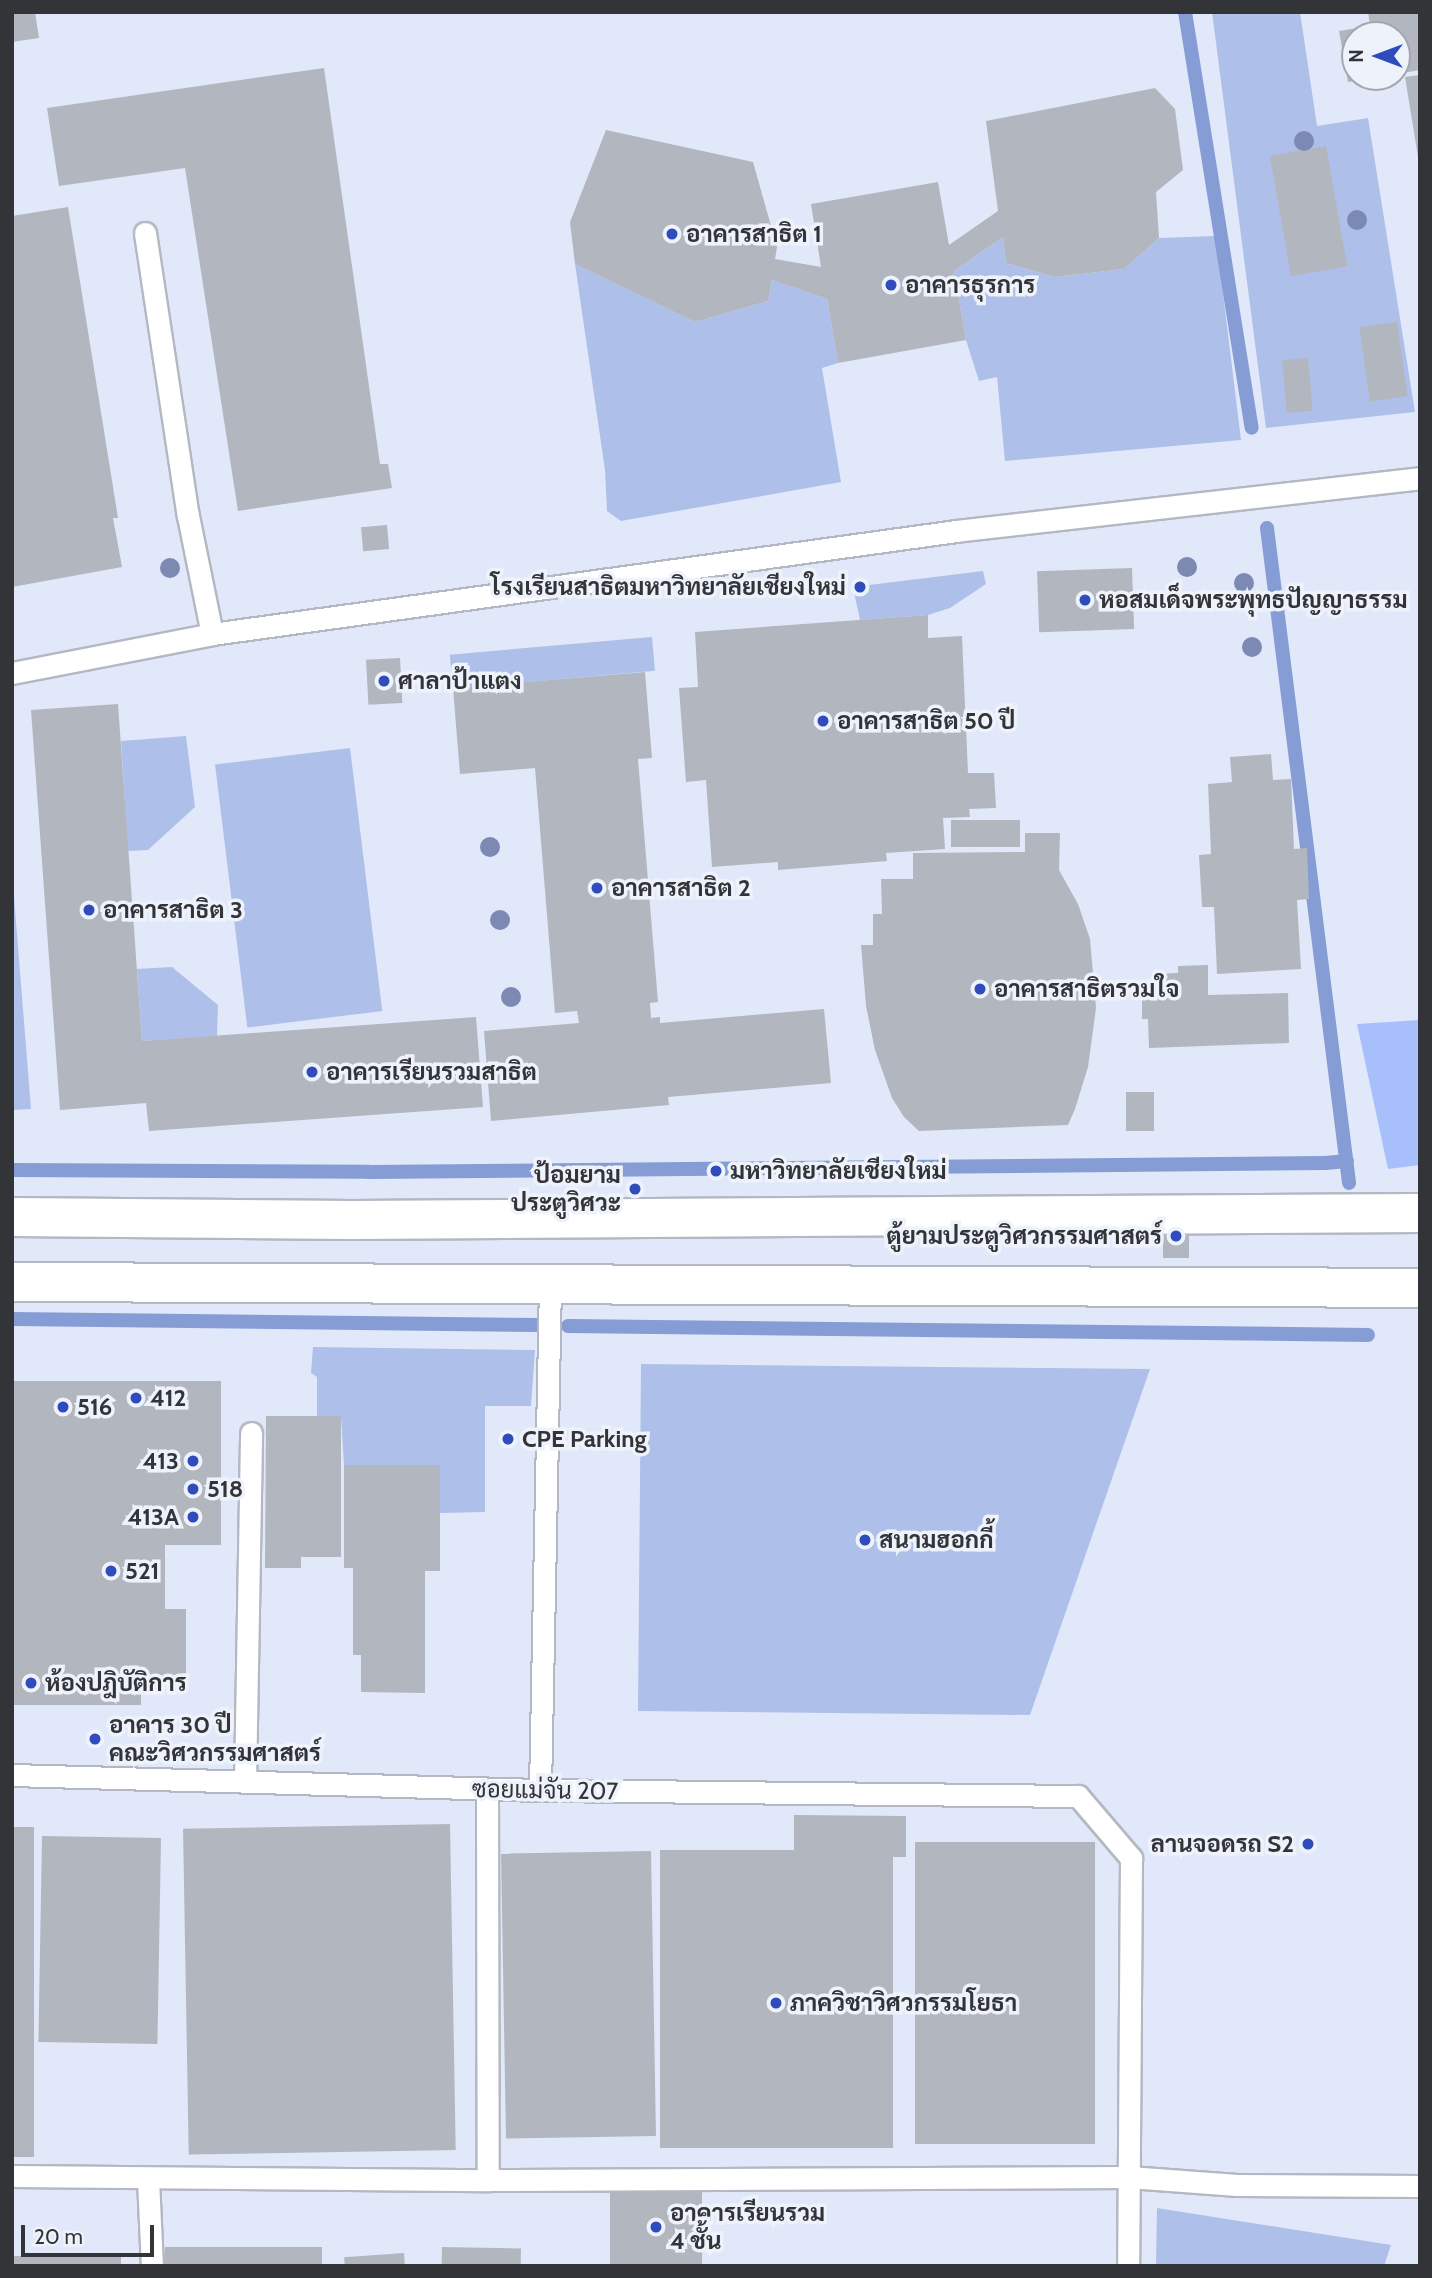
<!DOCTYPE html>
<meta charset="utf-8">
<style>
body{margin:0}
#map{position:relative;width:1432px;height:2278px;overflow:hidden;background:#edf2fb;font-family:Cabin,Sarabun,sans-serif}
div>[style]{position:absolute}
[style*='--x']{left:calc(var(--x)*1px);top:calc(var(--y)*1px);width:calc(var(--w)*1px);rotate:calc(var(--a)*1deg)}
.built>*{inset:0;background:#e1e8f9}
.green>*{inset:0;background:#aebfe9;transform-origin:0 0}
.forest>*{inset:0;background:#a7bffa}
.stream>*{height:14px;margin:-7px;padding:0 7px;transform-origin:7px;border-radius:7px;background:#869cd5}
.building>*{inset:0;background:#b2b6bf;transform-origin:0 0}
.roads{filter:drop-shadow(2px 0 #b4b8c2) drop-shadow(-2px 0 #b4b8c2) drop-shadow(0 2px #b4b8c2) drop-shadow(0 -2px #b4b8c2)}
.lane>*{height:21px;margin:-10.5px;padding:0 10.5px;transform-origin:10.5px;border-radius:10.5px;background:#fff}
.street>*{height:38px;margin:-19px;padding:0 19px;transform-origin:19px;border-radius:19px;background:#fff}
.trees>*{width:20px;height:20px;margin:-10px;border-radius:50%;background:#7c89b2}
.dots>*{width:19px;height:19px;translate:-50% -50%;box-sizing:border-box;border:4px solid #edf2fb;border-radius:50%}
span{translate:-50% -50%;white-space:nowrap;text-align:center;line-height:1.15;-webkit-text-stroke:7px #edf2fb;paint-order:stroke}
.poi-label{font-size:24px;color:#333438;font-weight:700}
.left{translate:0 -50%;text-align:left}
.right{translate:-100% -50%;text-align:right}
.street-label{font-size:24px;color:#333438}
.frame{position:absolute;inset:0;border:14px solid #333438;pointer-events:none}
.north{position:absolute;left:1341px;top:21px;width:70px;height:70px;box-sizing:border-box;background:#edf2fb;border:2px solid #a3a6ad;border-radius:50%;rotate:270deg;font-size:19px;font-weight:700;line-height:28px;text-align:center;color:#333438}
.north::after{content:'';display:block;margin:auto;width:24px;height:32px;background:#2f4bbc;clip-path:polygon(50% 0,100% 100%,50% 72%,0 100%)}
.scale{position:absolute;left:21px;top:2225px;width:133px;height:32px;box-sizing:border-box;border:4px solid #333438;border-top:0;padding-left:9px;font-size:21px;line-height:24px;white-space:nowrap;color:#333438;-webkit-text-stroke:5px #edf2fb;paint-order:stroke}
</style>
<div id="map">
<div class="built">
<i style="clip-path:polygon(evenodd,12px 12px,1420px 12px,1420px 2266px,12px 2266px,12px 12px,1355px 35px,1397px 35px,1397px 77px,1355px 77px,1355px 35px)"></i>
</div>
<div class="green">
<i style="clip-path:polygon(1212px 12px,1300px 12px,1317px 126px,1368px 118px,1415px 412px,1266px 428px)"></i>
<i style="clip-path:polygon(1216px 236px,1241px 440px,1005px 461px,997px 377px,979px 381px,966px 340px,954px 271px,1003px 237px,1006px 263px,1055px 277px,1124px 269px,1159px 238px)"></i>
<i style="clip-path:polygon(575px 264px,695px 322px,768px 301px,772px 280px,827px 299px,838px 363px,822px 368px,841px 482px,621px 521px,607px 511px,605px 470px)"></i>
<i style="clip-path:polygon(983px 571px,986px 584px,950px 608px,928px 615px,860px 620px,853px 587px)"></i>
<i style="left:652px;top:637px;width:34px;height:203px;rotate:85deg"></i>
<i style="clip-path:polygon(186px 736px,195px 807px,148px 850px,128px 851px,121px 741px)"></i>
<i style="left:350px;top:748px;width:265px;height:136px;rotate:83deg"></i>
<i style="clip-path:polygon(12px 872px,31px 1109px,12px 1110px)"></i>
<i style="clip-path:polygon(172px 967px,218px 1005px,217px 1036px,142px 1041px,137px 969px)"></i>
<i style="clip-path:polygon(313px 1347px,535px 1350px,531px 1406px,485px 1406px,485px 1512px,440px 1513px,439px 1465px,344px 1465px,341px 1416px,317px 1416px,317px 1377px,311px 1373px)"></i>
<i style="clip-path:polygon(641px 1364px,1150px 1369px,1030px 1715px,638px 1711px)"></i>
<i style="clip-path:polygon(1157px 2208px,1391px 2245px,1384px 2266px,1156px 2266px)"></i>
</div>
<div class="forest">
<i style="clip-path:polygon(1420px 1020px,1420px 1165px,1388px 1169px,1357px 1024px)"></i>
</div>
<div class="stream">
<i style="--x:1185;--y:12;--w:421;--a:80.9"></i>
<i style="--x:1267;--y:528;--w:660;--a:82.86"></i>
<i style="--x:12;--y:1170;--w:357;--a:0.3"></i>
<i style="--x:369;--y:1172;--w:956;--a:-0.54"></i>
<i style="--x:1325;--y:1163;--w:22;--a:-5"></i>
<i style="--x:12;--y:1319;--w:528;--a:0.65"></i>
<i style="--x:568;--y:1326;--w:800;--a:0.64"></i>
</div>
<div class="building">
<i style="clip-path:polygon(12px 12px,35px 12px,39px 38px,12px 42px)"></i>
<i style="clip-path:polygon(1368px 12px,1420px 12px,1420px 70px,1397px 74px,1397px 35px,1355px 35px,1355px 77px,1370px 78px,1348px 82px,1339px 31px,1370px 26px)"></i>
<i style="clip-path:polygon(324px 68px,380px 464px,388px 464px,392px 488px,238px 511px,185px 168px,59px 186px,47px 108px)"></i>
<i style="clip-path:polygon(1420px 75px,1420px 157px,1418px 157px,1405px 77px)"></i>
<i style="clip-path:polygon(1155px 88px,1175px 109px,1183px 170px,1156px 192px,1159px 238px,1124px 269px,1055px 277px,1006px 263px,1003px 237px,954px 271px,966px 340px,838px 363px,827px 299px,772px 280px,768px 301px,695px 322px,575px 264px,570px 222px,606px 130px,753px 162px,777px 247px,775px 259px,821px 267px,811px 204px,938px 182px,949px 245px,998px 211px,986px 121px)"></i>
<i style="left:1326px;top:146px;width:122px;height:57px;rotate:80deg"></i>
<i style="clip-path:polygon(68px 207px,118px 518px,113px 518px,122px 567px,12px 587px,12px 216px)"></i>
<i style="left:1397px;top:322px;width:75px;height:38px;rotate:82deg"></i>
<i style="left:1308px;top:358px;width:53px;height:26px;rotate:85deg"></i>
<i style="left:387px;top:525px;width:24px;height:26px;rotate:85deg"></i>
<i style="left:1132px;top:568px;width:61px;height:95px;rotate:88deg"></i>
<i style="clip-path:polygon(928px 615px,928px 638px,962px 636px,968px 773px,994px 773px,996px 808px,969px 809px,970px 817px,943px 818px,945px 849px,886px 853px,887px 861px,778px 870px,778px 862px,712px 867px,706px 780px,686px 782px,679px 688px,698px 687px,695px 632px)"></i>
<i style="left:400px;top:658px;width:45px;height:34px;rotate:87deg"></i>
<i style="clip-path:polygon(645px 672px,652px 758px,638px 759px,658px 1002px,650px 1003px,651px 1018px,660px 1017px,660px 1023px,824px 1009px,831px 1083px,668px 1097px,669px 1105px,491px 1121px,484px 1031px,579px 1023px,577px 1011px,555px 1013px,535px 768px,460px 774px,453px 688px)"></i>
<i style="clip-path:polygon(118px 704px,142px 1041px,476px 1017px,483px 1107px,149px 1131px,146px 1103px,60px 1110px,31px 710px)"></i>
<i style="clip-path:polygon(1271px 754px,1273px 780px,1291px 779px,1294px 849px,1307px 848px,1309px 899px,1297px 900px,1301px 969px,1217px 974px,1214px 907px,1202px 907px,1199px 855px,1211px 854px,1208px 784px,1232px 782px,1230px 757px)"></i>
<i style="left:1020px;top:820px;width:27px;height:69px;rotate:90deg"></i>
<i style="clip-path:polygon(1025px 833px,1060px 833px,1059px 870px,1078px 904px,1090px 939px,1096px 1008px,1088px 1067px,1075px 1109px,1068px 1125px,919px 1131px,904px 1117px,892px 1098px,875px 1050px,866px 1006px,861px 945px,873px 945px,873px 914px,882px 914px,881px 879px,913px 879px,913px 853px,1025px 852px)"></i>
<i style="clip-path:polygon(1208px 965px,1208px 995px,1288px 993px,1289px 1043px,1149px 1048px,1148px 1019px,1142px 1019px,1142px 997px,1151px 997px,1151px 974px,1178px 973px,1178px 966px)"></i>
<i style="left:1126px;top:1092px;width:28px;height:39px"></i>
<i style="left:1189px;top:1228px;width:30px;height:26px;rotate:90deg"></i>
<i style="clip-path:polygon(12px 1381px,221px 1381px,221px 1545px,165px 1545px,165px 1609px,186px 1609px,186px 1679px,141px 1679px,141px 1705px,12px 1705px)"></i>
<i style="clip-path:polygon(266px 1416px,341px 1416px,341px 1557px,301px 1557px,301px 1568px,265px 1568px)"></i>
<i style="clip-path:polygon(344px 1465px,440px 1465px,440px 1571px,425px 1571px,425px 1693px,361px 1692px,361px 1655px,353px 1655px,353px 1568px,344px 1568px)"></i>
<i style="clip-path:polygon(794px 1815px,906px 1816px,906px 1857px,893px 1857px,893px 2148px,660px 2148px,660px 1850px,794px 1850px)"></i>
<i style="left:450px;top:1824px;width:326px;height:267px;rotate:89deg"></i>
<i style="left:12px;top:1827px;width:22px;height:330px"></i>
<i style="left:161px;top:1838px;width:206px;height:119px;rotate:91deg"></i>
<i style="left:915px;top:1842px;width:180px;height:302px"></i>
<i style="left:651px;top:1851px;width:285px;height:150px;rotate:89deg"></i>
<i style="left:610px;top:2187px;width:92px;height:79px"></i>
<i style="left:165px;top:2247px;width:157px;height:19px"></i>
<i style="left:442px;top:2247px;width:79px;height:19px;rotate:1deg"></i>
<i style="left:404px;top:2253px;width:13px;height:60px;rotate:86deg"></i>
<i style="left:121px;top:2256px;width:10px;height:109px;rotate:90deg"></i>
</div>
<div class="roads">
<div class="lane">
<i style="--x:145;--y:233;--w:286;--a:81.4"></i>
<i style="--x:188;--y:516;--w:120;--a:78.5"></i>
<i style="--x:12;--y:673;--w:204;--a:-11"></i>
<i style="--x:212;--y:634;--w:751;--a:-7.88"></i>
<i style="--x:956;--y:531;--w:467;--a:-6.5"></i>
<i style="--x:12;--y:1775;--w:528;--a:1.63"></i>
<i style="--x:540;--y:1790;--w:538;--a:0.64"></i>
<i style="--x:1078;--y:1796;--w:82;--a:49.5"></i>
<i style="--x:1131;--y:1858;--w:408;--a:90.4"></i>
<i style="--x:245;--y:1782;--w:349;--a:-89"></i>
<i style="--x:487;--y:1789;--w:391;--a:89.9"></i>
<i style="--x:540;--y:1790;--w:505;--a:-88.87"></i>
<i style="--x:12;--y:2176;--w:476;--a:0.5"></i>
<i style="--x:488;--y:2180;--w:641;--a:-0.27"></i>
<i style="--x:1129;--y:2177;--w:108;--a:4.2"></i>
<i style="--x:1237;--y:2185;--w:183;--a:0.3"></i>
<i style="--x:148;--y:2179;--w:87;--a:87.4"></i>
</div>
<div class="street">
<i style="--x:12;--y:1217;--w:339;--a:0.5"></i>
<i style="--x:351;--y:1220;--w:1069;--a:-0.38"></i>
<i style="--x:12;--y:1282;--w:1408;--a:0.24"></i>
</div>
</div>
<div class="trees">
<i style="left:1304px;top:141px"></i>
<i style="left:1357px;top:220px"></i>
<i style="left:1187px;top:567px"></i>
<i style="left:170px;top:568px"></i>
<i style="left:1244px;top:583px"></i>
<i style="left:1252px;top:647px"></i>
<i style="left:490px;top:847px"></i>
<i style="left:500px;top:920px"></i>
<i style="left:511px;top:997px"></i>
</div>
<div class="dots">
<i style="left:672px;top:234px;background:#2f4bbc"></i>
<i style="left:891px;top:285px;background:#2f4bbc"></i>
<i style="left:860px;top:587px;background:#2f4bbc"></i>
<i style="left:1085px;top:600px;background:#2f4bbc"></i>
<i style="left:384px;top:681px;background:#2f4bbc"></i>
<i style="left:823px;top:721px;background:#2f4bbc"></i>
<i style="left:597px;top:888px;background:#2f4bbc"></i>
<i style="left:89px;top:910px;background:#2f4bbc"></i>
<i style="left:980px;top:989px;background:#2f4bbc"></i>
<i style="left:312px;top:1072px;background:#2f4bbc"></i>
<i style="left:716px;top:1171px;background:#2f4bbc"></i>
<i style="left:635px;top:1189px;background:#2f4bbc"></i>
<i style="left:1176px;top:1236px;background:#2f4bbc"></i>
<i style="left:136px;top:1398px;background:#2f4bbc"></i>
<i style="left:63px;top:1407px;background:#2f4bbc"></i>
<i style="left:508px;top:1439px;background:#2f4bbc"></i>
<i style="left:193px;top:1461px;background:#2f4bbc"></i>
<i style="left:193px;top:1489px;background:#2f4bbc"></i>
<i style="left:193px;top:1517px;background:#2f4bbc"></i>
<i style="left:865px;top:1540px;background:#2f4bbc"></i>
<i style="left:111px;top:1571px;background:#2f4bbc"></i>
<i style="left:31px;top:1683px;background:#2f4bbc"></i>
<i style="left:95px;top:1739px;background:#2f4bbc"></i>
<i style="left:1308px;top:1844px;background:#2f4bbc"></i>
<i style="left:776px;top:2003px;background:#2f4bbc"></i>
<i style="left:656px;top:2227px;background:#2f4bbc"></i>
</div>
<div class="poi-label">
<span class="left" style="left:686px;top:234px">อาคารสาธิต 1</span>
<span class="left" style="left:905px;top:285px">อาคารธุรการ</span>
<span class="right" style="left:846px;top:587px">โรงเรียนสาธิตมหาวิทยาลัยเชียงใหม่</span>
<span class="left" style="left:1099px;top:600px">หอสมเด็จพระพุทธปัญญาธรรม</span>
<span class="left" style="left:398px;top:681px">ศาลาป้าแตง</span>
<span class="left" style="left:837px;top:721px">อาคารสาธิต 50 ปี</span>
<span class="left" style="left:611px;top:888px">อาคารสาธิต 2</span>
<span class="left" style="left:103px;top:910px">อาคารสาธิต 3</span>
<span class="left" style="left:994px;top:989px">อาคารสาธิตรวมใจ</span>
<span class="left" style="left:326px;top:1072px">อาคารเรียนรวมสาธิต</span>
<span class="left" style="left:730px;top:1171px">มหาวิทยาลัยเชียงใหม่</span>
<span class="right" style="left:621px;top:1189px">ป้อมยาม<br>ประตูวิศวะ</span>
<span class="right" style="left:1162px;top:1236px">ตู้ยามประตูวิศวกรรมศาสตร์</span>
<span class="left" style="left:150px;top:1398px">412</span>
<span class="left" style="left:77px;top:1407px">516</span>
<span class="left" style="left:522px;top:1439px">CPE Parking</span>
<span class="right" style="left:179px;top:1461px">413</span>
<span class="left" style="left:207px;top:1489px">518</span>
<span class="right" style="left:179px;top:1517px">413A</span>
<span class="left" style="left:879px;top:1540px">สนามฮอกกี้</span>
<span class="left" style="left:125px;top:1571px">521</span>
<span class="left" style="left:45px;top:1683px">ห้องปฎิบัติการ</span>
<span class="left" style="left:109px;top:1739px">อาคาร 30 ปี<br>คณะวิศวกรรมศาสตร์</span>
<span class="right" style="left:1294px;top:1844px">ลานจอดรถ S2</span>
<span class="left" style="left:790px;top:2003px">ภาควิชาวิศวกรรมโยธา</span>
<span class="left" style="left:670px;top:2227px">อาคารเรียนรวม<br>4 ชั้น</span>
</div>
<div class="street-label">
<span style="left:545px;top:1790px;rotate:1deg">ซอยแม่จัน 207</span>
</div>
<div class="frame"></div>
<div class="north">N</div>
<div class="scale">20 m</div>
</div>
